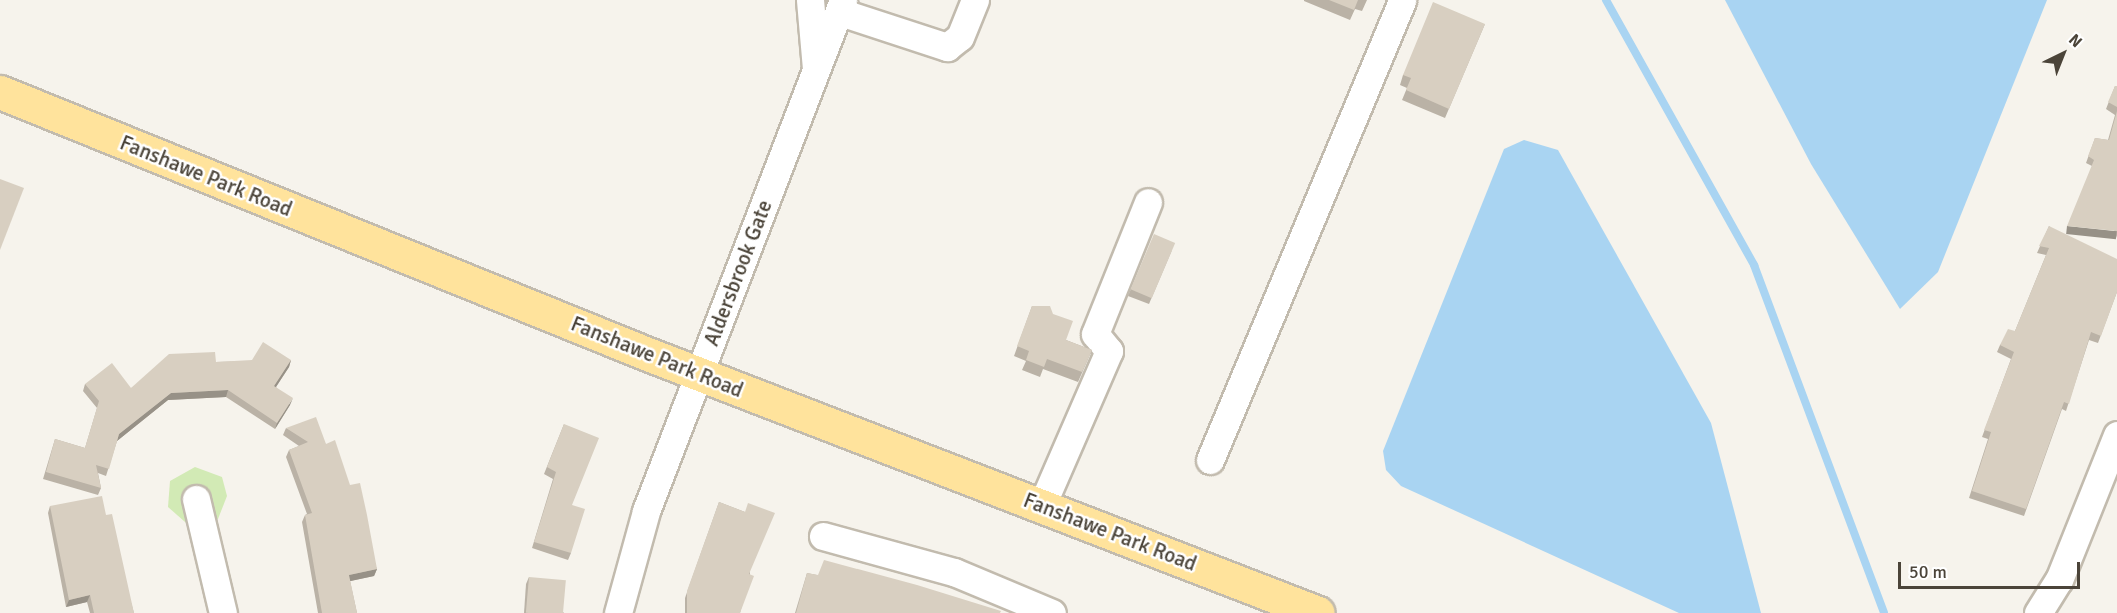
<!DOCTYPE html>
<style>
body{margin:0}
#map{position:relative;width:2117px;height:613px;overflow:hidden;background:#f6f3ec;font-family:Signika,sans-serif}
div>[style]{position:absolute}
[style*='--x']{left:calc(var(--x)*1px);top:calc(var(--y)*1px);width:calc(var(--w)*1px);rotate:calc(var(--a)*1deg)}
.green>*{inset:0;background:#d2eab5}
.water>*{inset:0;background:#a9d4f2}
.stream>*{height:8px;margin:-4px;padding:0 4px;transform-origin:4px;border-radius:4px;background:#a9d4f2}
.roads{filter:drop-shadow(2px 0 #c2bbae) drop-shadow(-2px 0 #c2bbae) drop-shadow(0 2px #c2bbae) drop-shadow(0 -2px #c2bbae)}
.minor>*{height:27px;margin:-13.5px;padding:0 13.5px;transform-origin:13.5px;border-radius:13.5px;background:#fff}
.major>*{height:33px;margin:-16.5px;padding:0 16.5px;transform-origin:16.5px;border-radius:16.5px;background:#ffe39c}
.wall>*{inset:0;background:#bab2a6}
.shaded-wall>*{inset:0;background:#979187;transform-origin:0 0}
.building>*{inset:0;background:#d8cfc1;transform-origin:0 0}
span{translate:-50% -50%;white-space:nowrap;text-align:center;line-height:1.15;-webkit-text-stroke:5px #fff;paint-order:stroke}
.street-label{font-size:21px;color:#4b4439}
.north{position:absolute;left:2033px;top:24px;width:60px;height:60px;-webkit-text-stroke:4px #fff;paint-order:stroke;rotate:43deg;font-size:16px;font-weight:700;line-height:24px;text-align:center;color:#4b4439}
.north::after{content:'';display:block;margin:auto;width:21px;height:27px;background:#4b4439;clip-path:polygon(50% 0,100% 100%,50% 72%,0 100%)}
.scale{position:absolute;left:1898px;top:562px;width:182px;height:27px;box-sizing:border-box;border:3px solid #4b4439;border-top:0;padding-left:8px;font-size:18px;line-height:21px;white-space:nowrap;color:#4b4439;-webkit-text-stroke:4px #fff;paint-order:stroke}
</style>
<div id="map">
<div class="green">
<i style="clip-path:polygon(195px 467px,222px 477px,227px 496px,218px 519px,193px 529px,168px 507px,170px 481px)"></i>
</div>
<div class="water">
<i style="clip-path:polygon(1725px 0,2047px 0,1938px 272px,1900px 309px,1811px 164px)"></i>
<i style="clip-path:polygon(1524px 140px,1558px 150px,1711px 423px,1761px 613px,1679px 613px,1401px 486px,1386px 470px,1383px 451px,1504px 149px)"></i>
</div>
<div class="stream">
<i style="--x:1606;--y:0;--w:304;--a:60.8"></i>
<i style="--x:1754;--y:265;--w:371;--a:69.5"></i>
</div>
<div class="roads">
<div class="minor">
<i style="--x:810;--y:0;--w:69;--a:85"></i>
<i style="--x:840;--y:12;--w:113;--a:18.1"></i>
<i style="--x:947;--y:47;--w:16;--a:-38"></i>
<i style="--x:960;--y:37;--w:40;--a:-68"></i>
<i style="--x:1210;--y:460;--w:498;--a:-67.3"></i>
<i style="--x:196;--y:499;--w:117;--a:76.7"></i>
<i style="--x:1042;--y:505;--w:168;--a:-66.5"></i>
<i style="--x:1109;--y:351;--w:22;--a:-129"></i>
<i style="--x:1095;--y:334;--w:142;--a:-68.1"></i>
<i style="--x:823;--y:536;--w:136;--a:15.4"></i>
<i style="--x:954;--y:572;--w:106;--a:22.7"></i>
<i style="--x:618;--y:613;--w:106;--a:-74.6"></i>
<i style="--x:646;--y:511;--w:548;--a:-68.92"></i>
<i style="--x:2038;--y:613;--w:39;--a:-58"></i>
<i style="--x:2059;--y:580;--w:156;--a:-68.2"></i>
</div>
<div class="major">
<i style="--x:0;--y:92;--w:696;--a:22.03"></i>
<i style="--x:645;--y:353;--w:721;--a:21.12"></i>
</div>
</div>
<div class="wall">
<i style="clip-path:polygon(1304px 0,1367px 0,1362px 11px,1355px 9px,1350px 20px,1304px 1px)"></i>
<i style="clip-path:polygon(1485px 24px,1445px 118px,1402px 100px,1407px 88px,1400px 85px,1403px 75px)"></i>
<i style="clip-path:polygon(2115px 86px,2117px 86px,2117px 238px,2092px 166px,2086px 163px,2095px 138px,2108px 140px,2115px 115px,2106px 109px)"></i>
<i style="clip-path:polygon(2049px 226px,2117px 292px,2098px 343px,2089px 340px,2066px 411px,2062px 409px,2024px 516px,1969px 498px,1988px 439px,1982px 437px,2011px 359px,1997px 352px,2000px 345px,2015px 331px,2046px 255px,2037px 253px)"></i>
<i style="clip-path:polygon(1172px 250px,1149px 304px,1128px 296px,1131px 289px)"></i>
<i style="clip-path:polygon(1032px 306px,1066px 340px,1092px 350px,1078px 382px,1043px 369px,1040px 377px,1022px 370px,1026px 361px,1014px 356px)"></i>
<i style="clip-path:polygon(291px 360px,289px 367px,276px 387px,290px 405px,275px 429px,226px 397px,168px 400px,117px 441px,106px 476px,98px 473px,101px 488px,98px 495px,43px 479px,55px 439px,85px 448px,97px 408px,83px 391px,85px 384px,131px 388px,216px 362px)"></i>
<i style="clip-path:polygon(564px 424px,572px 505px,571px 553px,568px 560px,532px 548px,553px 479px,544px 474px)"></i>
<i style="clip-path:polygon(286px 428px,326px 444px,377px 569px,374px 576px,350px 581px,357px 613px,318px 613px,302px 522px,305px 515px,307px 514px,286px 457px,289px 450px,299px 446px,283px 435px)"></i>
<i style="clip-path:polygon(719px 502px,745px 512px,750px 574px,740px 613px,685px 613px,685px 598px)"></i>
<i style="clip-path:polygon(50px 506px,106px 515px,134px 613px,90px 613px,87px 602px,66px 607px,48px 513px)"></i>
<i style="clip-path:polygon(807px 573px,1000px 613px,795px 613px)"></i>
<i style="clip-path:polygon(529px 577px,564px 613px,524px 613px,526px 584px)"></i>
</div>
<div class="shaded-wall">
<i style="left:2067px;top:226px;width:50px;height:8px;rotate:6deg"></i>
<i style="clip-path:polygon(291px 360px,289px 367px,272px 393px,274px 386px)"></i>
<i style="clip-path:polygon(228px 390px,226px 397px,168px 400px,117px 441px,119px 434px,171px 393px)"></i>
<i style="clip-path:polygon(293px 398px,290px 405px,275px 429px,277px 423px)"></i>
<i style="clip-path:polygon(377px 569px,374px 576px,346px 582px,349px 575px)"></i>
<i style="clip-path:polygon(90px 595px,87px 602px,66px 607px,69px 600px)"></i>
</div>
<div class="building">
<i style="clip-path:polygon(1329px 0,1358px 0,1354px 10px)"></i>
<i style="clip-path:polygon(1433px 2px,1485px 24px,1449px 109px,1406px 90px,1411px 78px,1403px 75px)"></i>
<i style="clip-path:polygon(2115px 86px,2117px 86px,2117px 107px,2108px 102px)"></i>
<i style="clip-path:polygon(2117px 111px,2117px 231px,2067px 226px,2094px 160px,2088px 156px,2095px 138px,2109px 140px)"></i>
<i style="clip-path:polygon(0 179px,24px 188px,0 250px)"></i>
<i style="clip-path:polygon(2049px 226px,2117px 259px,2117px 292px,2101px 336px,2091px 332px,2069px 404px,2064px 402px,2026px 509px,1972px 491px,1991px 432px,1984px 430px,2014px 352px,2000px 345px,2008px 329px,2015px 331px,2049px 248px,2039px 246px)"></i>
<i style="left:1154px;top:234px;width:23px;height:60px;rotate:23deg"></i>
<i style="clip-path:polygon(1032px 306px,1050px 306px,1053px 314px,1073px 321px,1066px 340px,1092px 350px,1082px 372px,1047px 359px,1044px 367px,1026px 360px,1029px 351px,1017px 346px)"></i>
<i style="clip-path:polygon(263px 342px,291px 360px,274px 386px,293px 398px,277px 423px,228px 390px,171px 393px,119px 434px,109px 469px,96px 465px,101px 488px,46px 472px,55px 439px,85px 448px,99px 401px,85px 384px,112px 363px,131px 388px,169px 354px,215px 352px,216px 362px,252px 360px)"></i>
<i style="clip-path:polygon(316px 417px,326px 444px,335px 440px,350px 485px,360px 483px,367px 515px,377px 569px,349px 575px,357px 613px,322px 613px,305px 515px,312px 513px,289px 450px,308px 442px,286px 428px)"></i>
<i style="clip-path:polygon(564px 424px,599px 438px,572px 505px,585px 509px,571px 553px,534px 542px,556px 472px,547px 467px)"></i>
<i style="clip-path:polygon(102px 496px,106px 515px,112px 514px,134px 613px,94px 613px,90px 595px,69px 600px,50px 506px)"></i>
<i style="clip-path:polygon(719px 502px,745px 512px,748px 503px,775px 513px,749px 574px,754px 576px,740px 613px,687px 613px,687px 591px)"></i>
<i style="clip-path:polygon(824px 560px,917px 585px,1001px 611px,1000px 613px,796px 613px,807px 573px,818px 575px)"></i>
<i style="left:529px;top:577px;width:37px;height:36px;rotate:5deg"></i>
</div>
<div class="street-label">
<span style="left:206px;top:176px;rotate:22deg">Fanshawe Park Road</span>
<span style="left:738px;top:273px;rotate:-69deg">Aldersbrook Gate</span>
<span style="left:657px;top:357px;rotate:22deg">Fanshawe Park Road</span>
<span style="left:1110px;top:532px;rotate:21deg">Fanshawe Park Road</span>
</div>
<div class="north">N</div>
<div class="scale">50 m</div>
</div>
